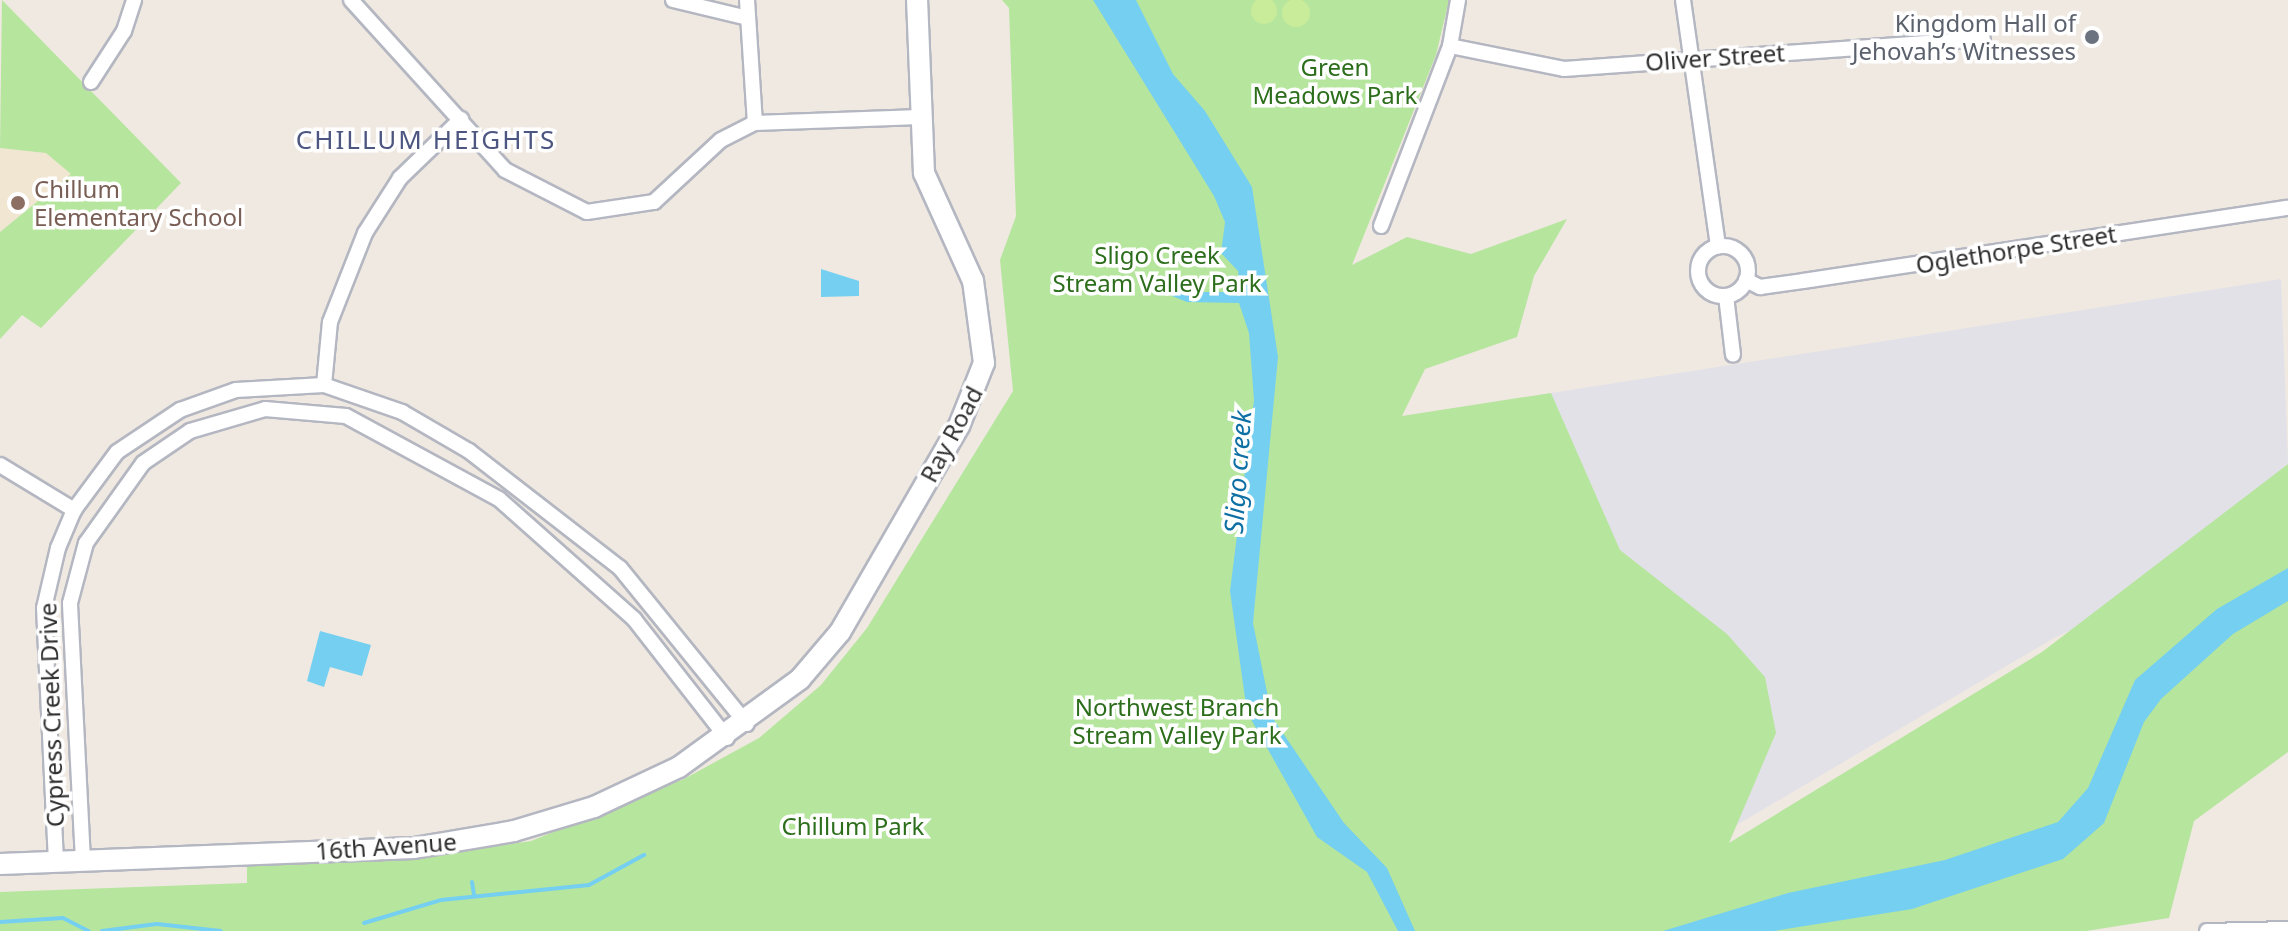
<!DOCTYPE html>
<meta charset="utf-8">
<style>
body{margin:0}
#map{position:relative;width:2288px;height:931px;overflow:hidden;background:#efe9e1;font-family:"Noto Sans",sans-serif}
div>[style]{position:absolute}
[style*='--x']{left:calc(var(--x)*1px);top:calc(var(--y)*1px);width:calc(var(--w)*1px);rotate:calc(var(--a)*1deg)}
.industrial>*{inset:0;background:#e3e1e8}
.education>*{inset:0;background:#f0e6d1}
.green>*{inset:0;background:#b6e59e}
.pitch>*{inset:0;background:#c9ec9a}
.round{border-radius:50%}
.water>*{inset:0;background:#75cff0}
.stream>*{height:4px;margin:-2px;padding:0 2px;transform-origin:2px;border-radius:2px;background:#75cff0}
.roads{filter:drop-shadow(2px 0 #b4b7c1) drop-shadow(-2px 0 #b4b7c1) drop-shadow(0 2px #b4b7c1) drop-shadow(0 -2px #b4b7c1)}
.street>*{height:14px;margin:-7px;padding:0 7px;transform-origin:7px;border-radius:7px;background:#fff}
.street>.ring{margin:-7px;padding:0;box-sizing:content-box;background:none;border:14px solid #fff;border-radius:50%}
.secondary>*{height:20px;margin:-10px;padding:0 10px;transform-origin:10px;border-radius:10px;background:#fff}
.dots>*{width:22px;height:22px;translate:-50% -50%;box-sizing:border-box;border:4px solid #fff;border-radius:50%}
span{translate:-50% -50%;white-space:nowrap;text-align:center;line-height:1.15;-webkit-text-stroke:7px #fff;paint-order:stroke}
.worship-label{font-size:24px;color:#5b616d}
.right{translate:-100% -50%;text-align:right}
.street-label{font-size:24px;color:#2e2e2e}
.park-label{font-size:24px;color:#2c6e1b}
.education-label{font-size:24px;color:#785e54}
.left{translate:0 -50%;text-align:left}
.neighbourhood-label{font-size:26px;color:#4d5680;letter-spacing:2px}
.water-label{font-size:26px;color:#0d6fa3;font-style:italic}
</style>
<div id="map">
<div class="industrial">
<i style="clip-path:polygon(2281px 279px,2288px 463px,2149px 594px,2054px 638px,1701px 846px,1347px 425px)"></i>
</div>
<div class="education">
<i style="clip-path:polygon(0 148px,46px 153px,72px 174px,0 232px)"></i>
</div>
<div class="green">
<i style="clip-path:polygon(2px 0,181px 183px,41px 328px,22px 315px,0 339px,0 232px,71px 174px,46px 153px,0 148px)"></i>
<i style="clip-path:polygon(1002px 0,1449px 0,1436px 55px,1352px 265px,1407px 237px,1471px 254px,1567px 219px,1534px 276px,1517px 337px,1425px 369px,1402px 416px,1551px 393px,1620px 550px,1727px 634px,1765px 677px,1776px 733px,1729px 843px,2042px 652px,2288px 464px,2288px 752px,2194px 821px,2169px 918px,2086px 931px,0 931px,0 892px,247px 883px,247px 866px,406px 860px,531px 841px,684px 779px,759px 738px,821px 685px,867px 628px,1013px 391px,1000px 260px,1016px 216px,1009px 8px)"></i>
</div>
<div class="pitch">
<i class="round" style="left:1251px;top:-2px;width:26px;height:26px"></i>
<i class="round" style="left:1282px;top:-1px;width:28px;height:28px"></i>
</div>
<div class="water">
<i style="clip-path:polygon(1093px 0,1136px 0,1173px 74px,1205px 111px,1252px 187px,1278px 357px,1253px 623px,1272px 717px,1344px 823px,1387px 868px,1415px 931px,1398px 931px,1367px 872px,1317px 837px,1247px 712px,1230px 591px,1254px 400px,1249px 333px,1239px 303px,1187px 302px,1155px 289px,1160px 280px,1185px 292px,1240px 292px,1238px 271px,1221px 253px,1225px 222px,1214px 196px)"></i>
<i style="clip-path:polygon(821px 269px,859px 281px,859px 296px,821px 297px)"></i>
<i style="clip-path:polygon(2288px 568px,2288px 601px,2233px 634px,2161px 699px,2144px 722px,2104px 823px,2063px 859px,1912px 909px,1774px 931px,1663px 931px,1788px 893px,1945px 860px,2058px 822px,2088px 788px,2135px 680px,2217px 609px)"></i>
<i style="clip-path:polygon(320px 631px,371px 645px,362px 676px,330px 667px,324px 687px,307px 681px)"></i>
</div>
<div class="stream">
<i style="--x:472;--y:882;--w:13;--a:81"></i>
<i style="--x:0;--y:922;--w:63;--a:-3.6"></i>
<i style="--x:63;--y:918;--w:29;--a:27"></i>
<i style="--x:364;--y:923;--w:80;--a:-16.6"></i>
<i style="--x:441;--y:900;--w:149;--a:-5.8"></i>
<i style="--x:589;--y:885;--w:63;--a:-28.6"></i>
<i style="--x:102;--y:931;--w:55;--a:-7.3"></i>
<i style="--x:157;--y:924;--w:64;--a:6.2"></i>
</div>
<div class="roads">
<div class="street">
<i style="--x:351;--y:0;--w:229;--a:47.8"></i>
<i style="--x:505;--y:170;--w:92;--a:27.1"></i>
<i style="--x:587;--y:212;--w:68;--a:-8.5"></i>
<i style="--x:654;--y:202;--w:91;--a:-42.8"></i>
<i style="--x:721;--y:140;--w:38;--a:-27"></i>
<i style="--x:755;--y:123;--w:165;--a:-2.1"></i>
<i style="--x:673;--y:0;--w:77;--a:13.5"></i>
<i style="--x:747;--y:0;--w:123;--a:86.3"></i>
<i style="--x:1683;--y:0;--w:249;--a:81.9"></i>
<i style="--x:1450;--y:46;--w:116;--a:11.4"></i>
<i style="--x:1564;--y:69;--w:420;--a:-4.1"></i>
<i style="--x:91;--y:82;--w:61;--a:-57.1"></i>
<i style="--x:124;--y:31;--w:33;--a:-72"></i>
<i style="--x:1381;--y:226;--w:193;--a:-69"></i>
<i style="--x:1450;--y:46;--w:47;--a:-80.1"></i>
<i class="ring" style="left:1698px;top:246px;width:36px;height:36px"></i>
<i style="--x:1746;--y:280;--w:16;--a:27"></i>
<i style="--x:1760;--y:287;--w:43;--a:-7.9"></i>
<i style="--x:1803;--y:281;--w:490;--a:-8.6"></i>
<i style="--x:1726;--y:296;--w:59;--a:83.2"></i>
<i style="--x:324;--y:385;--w:63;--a:-84.6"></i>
<i style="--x:330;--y:322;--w:96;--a:-68.5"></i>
<i style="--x:365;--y:233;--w:65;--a:-57.5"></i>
<i style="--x:400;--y:178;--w:85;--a:-44"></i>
<i style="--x:0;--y:465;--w:87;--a:31.3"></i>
<i style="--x:83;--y:861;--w:258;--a:-92.9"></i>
<i style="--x:70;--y:603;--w:62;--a:-75.1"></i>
<i style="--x:86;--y:543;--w:98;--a:-54.5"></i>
<i style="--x:143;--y:463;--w:57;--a:-34.2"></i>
<i style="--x:190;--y:431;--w:78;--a:-16.3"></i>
<i style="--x:265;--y:409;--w:81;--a:4.9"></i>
<i style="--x:346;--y:416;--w:174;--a:28.5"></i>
<i style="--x:499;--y:499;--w:181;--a:41.6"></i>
<i style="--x:634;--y:619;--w:151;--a:52"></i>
<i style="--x:56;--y:862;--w:254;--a:-92.7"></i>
<i style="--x:44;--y:608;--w:62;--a:-76.9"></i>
<i style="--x:58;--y:548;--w:41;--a:-67.2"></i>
<i style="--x:74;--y:510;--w:72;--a:-53.4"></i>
<i style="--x:117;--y:452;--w:76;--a:-33.7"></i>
<i style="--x:180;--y:410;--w:59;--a:-19.7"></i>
<i style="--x:236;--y:390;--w:88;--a:-3.3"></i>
<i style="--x:324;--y:385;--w:83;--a:19.1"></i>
<i style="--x:402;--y:412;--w:78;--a:30.2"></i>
<i style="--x:469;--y:451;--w:191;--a:37.8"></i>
<i style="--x:620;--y:568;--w:201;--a:50.9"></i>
<i style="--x:2207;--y:931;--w:81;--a:-1.4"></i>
</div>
<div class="secondary">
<i style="--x:0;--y:864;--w:414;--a:-2.2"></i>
<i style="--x:414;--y:848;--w:101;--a:-9.6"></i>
<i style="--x:514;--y:831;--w:84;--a:-16.7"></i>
<i style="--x:594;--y:807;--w:94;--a:-25.2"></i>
<i style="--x:679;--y:767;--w:150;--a:-36"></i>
<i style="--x:800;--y:679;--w:62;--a:-49.6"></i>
<i style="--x:840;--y:632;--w:238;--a:-60"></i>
<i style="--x:959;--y:426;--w:68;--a:-68.4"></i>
<i style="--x:984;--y:363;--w:83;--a:-97.6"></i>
<i style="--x:973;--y:281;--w:119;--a:-114.4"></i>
<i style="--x:924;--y:173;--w:173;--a:-92.3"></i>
</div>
</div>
<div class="dots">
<i style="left:2092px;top:37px;background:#6b7280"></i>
<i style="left:18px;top:203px;background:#8d6e63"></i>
</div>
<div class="worship-label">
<span class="right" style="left:2076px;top:37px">Kingdom Hall of<br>Jehovah’s Witnesses</span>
</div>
<div class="street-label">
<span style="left:1715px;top:57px;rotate:-4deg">Oliver Street</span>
<span style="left:2016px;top:249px;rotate:-9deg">Oglethorpe Street</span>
<span style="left:951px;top:434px;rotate:-62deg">Ray Road</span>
<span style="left:51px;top:715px;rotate:-92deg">Cypress Creek Drive</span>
<span style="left:386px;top:846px;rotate:-4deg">16th Avenue</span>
</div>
<div class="park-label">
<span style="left:1335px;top:81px">Green<br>Meadows Park</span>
<span style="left:1157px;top:269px">Sligo Creek<br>Stream Valley Park</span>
<span style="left:1177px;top:721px">Northwest Branch<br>Stream Valley Park</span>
<span style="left:853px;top:826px">Chillum Park</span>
</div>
<div class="education-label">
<span class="left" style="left:34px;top:203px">Chillum<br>Elementary School</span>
</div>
<div class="neighbourhood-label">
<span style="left:426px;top:140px">CHILLUM HEIGHTS</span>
</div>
<div class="water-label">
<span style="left:1238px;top:472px;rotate:-86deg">Sligo creek</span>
</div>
</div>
